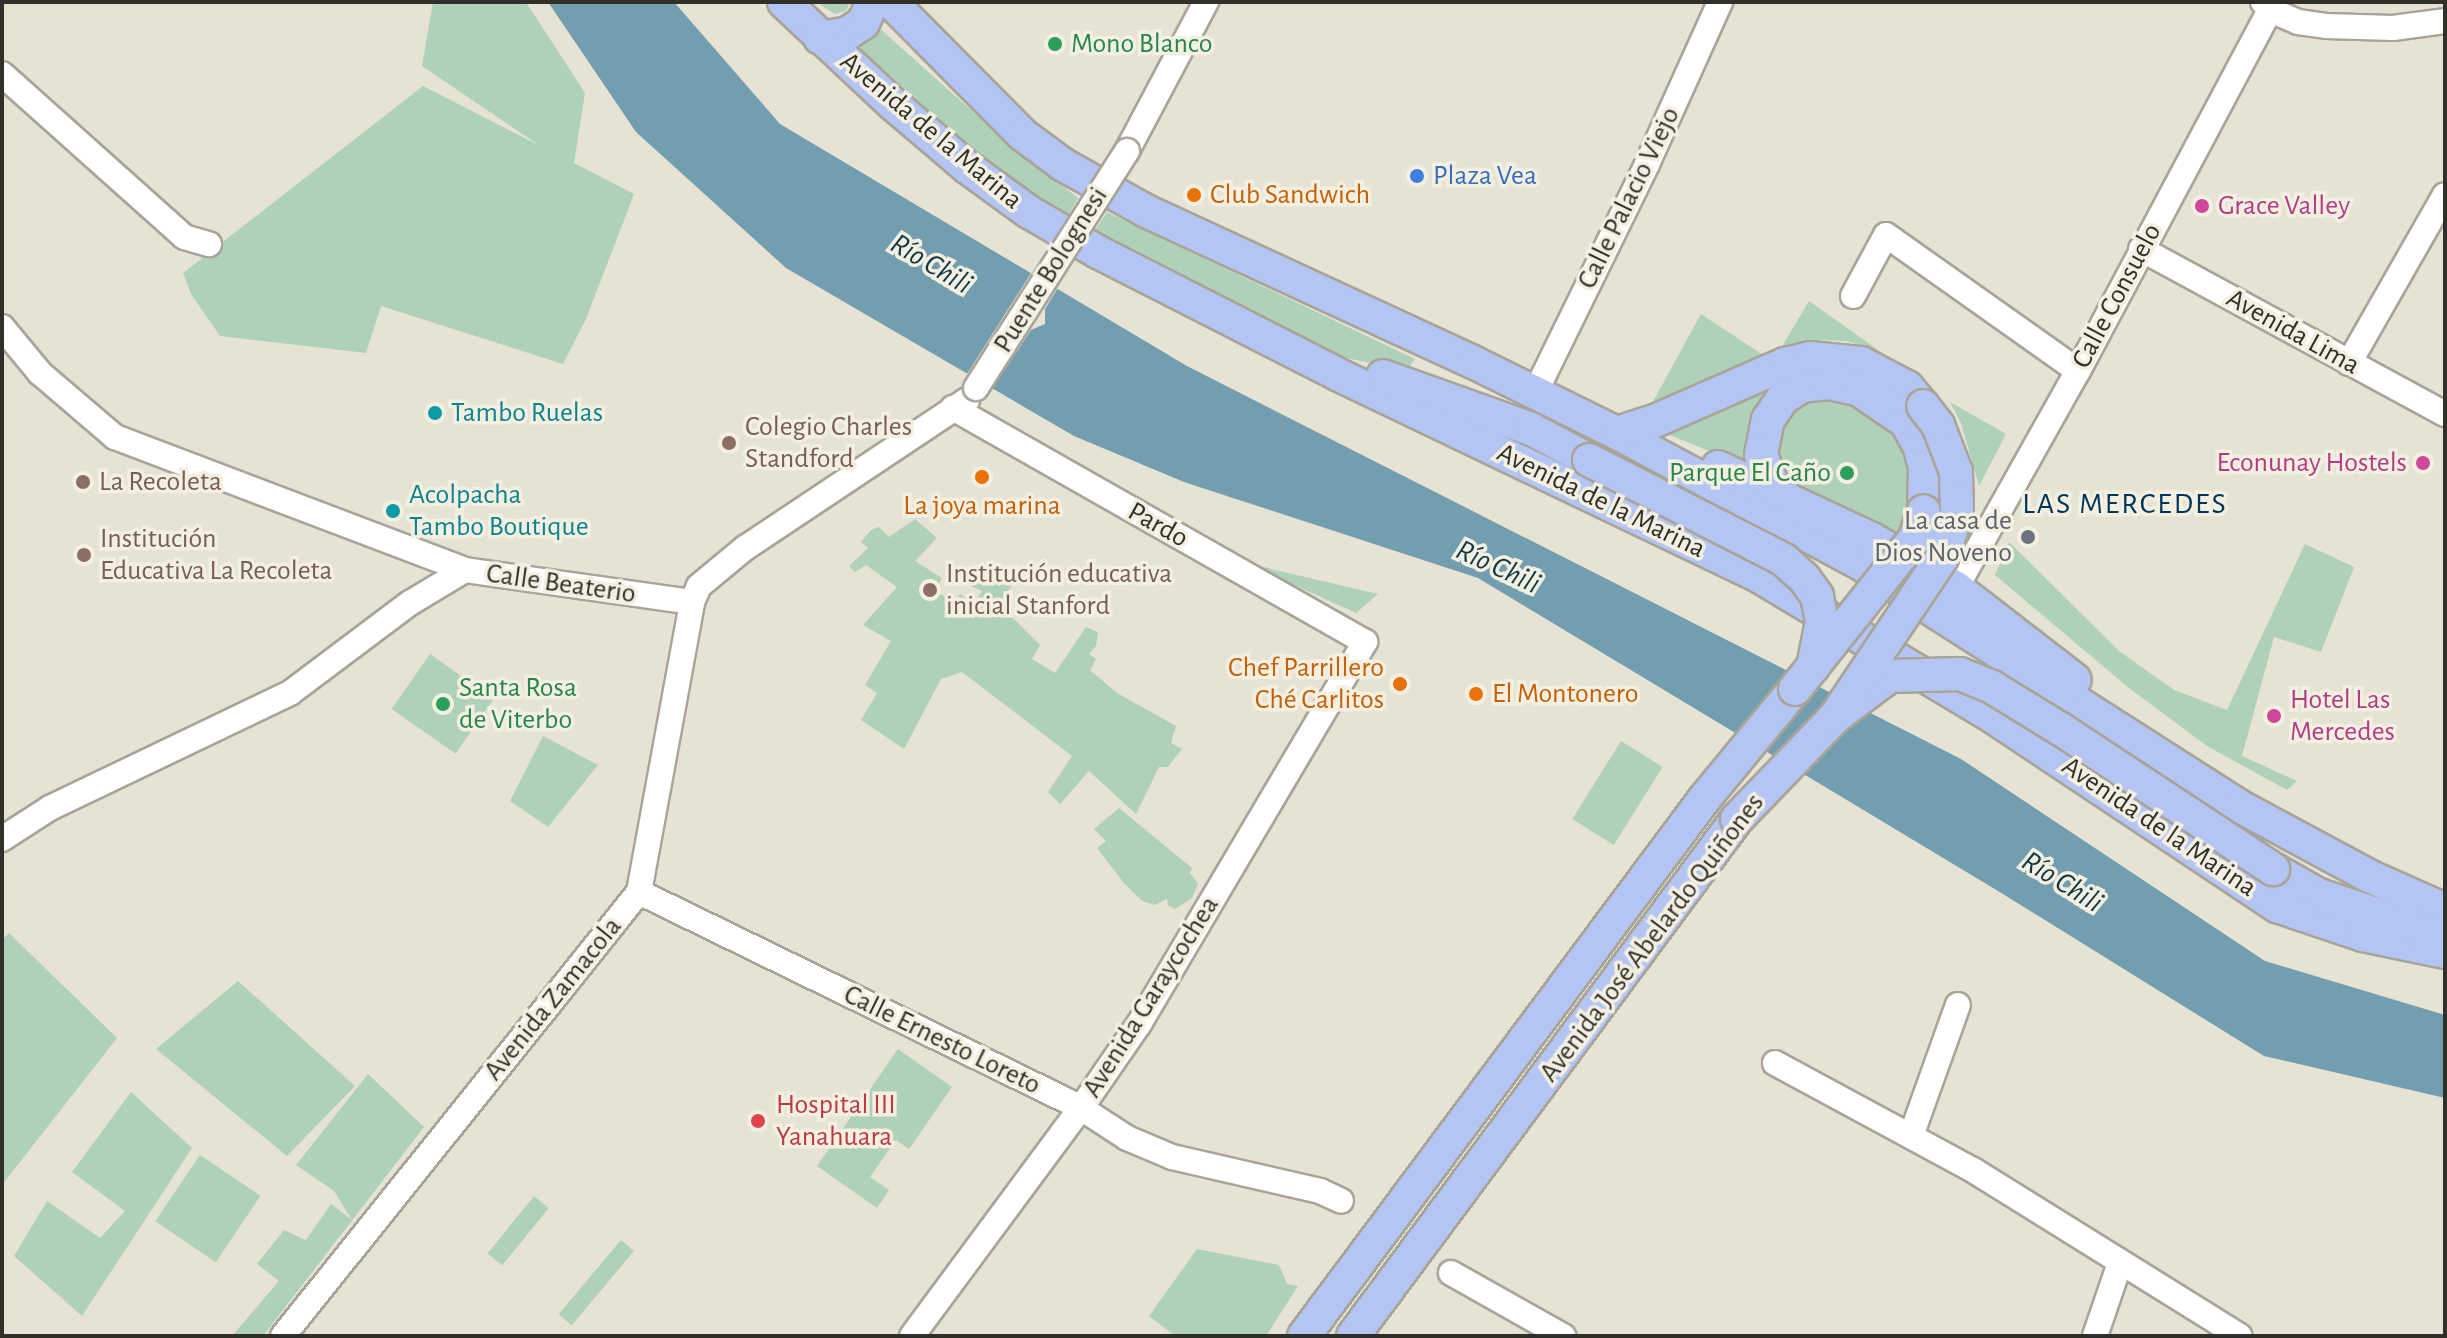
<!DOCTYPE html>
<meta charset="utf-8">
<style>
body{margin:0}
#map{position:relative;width:2447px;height:1338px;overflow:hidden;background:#e6e2d4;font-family:"Alegreya Sans",sans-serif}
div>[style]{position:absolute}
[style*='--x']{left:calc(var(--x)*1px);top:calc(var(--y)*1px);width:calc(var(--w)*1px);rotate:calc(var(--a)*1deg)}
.green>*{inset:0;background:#afd1b8;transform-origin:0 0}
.water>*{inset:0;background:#739eaf}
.pier>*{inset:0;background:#e6e2d4}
.roads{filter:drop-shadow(2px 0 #a8a498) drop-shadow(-2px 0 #a8a498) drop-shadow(0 2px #a8a498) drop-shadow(0 -2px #a8a498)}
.minor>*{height:24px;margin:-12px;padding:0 12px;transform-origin:12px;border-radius:12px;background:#fff}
.major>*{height:32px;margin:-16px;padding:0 16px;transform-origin:16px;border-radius:16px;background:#b4c5f4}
.bridges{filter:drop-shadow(2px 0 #a8a498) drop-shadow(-2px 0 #a8a498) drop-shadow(0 2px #a8a498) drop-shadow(0 -2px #a8a498)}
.minor-bridge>*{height:24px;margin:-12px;padding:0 12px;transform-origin:12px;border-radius:12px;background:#fff}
.major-bridge>*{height:32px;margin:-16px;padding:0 16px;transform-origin:16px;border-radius:16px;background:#b4c5f4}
.dots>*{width:22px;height:22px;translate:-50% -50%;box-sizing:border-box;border:4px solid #f3efe1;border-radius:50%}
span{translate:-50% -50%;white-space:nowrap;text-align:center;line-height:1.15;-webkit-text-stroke:7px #f3efe1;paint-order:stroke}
.leisure-label{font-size:28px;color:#27864d}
.left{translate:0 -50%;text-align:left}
.right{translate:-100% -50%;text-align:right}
.street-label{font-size:28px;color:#312f2a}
.shop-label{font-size:28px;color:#366cbe}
.food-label{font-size:28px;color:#c56008}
.hotel-label{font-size:28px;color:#b23c85}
.culture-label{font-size:28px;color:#0d838f}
.education-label{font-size:28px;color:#785e54}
.worship-label{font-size:28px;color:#5b616d}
.health-label{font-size:28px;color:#be3a42}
.water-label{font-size:30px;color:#0f3745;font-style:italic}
.neighbourhood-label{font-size:30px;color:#013558;letter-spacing:2px}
.frame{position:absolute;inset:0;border:4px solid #312f2a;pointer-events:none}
</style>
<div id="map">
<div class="green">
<i style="clip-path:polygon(433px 2px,526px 2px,585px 93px,574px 163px,634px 194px,586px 319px,563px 364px,381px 306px,366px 353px,220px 336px,191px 294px,183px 273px,423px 86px,540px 146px,422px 66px)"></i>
<i style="clip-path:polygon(816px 2px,850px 2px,846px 11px,835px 14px)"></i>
<i style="clip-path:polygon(877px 26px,1010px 145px,1078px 198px,1067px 218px,1022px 189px,978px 153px,864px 53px,857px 40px)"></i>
<i style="clip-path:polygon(1107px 212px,1415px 359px,1407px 370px,1320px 353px,1094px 232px)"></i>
<i style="clip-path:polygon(1809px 301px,1881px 352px,1847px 341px,1814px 340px,1780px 350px)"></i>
<i style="clip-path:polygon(1701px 314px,1763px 355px,1650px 407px)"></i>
<i style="clip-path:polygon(1775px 379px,1778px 385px,1762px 399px,1748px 424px,1751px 468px,1667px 434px)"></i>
<i style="clip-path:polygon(1838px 395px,1896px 429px,1916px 484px,1899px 538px,1785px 481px,1773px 464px,1772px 431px,1799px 400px)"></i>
<i style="clip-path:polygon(1950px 402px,2006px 434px,1979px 486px,1961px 423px)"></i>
<i style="clip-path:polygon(915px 519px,937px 538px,915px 561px,942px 578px,935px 591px,954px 602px,960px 594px,974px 605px,982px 591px,971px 586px,980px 572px,1012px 585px,999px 604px,1040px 645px,1032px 659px,1055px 673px,1086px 627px,1098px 632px,1096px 646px,1089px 654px,1096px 659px,1090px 670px,1117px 693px,1176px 726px,1171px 743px,1182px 749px,1168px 767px,1159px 767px,1136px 814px,1089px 771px,1060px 804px,1048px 792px,1072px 756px,962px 672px,941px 679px,904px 749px,861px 720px,877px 693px,865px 685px,891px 641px,863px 625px,897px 587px,866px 565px,855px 572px,849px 566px,868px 548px,861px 542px,871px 530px,879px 527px,889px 537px)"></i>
<i style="clip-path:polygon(2009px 542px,2119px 651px,2174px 690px,2227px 710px,2305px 544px,2354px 567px,2321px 652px,2274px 637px,2242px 756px,2297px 781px,2287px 790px,2207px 746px,2129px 688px,1995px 575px)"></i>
<i style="clip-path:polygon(1246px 563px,1378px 594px,1356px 613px)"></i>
<i style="left:430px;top:654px;width:78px;height:67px;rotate:35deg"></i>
<i style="clip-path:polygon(543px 736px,598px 765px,548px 827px,510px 801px)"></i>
<i style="left:1621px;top:741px;width:49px;height:92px;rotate:32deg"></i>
<i style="clip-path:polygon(1119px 808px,1192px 868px,1190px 873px,1198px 884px,1192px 898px,1175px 909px,1168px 905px,1167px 899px,1155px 905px,1142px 901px,1124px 883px,1097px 848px,1106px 841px,1094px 829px)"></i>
<i style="clip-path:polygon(9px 933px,117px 1038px,2px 1185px,2px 940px)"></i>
<i style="clip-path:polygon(238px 981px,355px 1086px,287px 1156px,156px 1049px)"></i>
<i style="clip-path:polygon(898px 1049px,952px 1087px,909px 1149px,896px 1140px,870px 1177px,889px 1190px,877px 1208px,817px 1166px)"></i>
<i style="clip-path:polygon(368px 1074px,424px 1127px,263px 1336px,232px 1336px,279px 1281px,257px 1264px,284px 1230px,306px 1240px,331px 1204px,352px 1220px,334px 1191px,296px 1165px)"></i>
<i style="clip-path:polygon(131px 1092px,192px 1148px,82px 1316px,14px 1256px,47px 1201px,100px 1238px,125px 1211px,72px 1172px)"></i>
<i style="left:200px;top:1155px;width:73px;height:80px;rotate:34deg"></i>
<i style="left:534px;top:1196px;width:19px;height:74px;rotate:39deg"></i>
<i style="left:621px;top:1240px;width:17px;height:97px;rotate:40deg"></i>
<i style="clip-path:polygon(1197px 1249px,1279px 1265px,1287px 1284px,1298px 1286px,1266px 1336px,1175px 1336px,1149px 1316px)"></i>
</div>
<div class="water">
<i style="clip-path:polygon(548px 2px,674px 2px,780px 124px,1187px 366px,1961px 759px,2265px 961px,2445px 1015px,2445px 1098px,2264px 1056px,1998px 891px,1478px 578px,1184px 482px,1074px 436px,786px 268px,636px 132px)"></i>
</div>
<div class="pier">
<i style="clip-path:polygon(1033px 270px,1059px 286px,1045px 309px,1045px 324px,1031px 330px,990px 392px,965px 377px)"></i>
</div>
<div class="roads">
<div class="minor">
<i style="--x:2263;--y:2;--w:11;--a:49"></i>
<i style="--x:2270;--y:10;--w:30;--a:23"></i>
<i style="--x:2298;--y:22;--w:28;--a:8"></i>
<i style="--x:2326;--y:26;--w:67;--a:1.7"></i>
<i style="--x:2393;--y:28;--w:52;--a:-7.7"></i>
<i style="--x:2;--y:74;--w:244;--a:41.8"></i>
<i style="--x:184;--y:237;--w:26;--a:16"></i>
<i style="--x:1127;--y:151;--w:169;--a:-62.1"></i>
<i style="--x:2141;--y:249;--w:346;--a:28.5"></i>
<i style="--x:1853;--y:296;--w:69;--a:-61.6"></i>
<i style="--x:1886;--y:235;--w:235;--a:35.3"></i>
<i style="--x:2;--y:327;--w:60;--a:50.4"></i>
<i style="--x:40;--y:373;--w:99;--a:40.5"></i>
<i style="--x:115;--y:437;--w:374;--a:20.8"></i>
<i style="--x:465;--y:570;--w:229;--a:8"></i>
<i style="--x:2349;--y:363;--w:193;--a:-60.3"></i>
<i style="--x:1535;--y:393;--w:255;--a:-63.9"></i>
<i style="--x:1647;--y:164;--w:178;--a:-65.7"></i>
<i style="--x:1956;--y:588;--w:249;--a:-60.7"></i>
<i style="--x:2078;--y:371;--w:418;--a:-62"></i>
<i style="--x:2;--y:839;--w:57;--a:-32.9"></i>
<i style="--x:50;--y:808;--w:266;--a:-25.6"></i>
<i style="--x:290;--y:693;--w:150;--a:-36.9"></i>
<i style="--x:410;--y:603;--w:64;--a:-31"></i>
<i style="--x:639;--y:892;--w:492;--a:26"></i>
<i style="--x:1081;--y:1108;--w:55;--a:33.1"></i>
<i style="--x:1127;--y:1138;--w:49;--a:22.9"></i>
<i style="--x:1172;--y:1157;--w:152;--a:12.9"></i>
<i style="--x:1320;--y:1191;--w:23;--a:25"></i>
<i style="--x:1775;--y:1063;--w:225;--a:28.4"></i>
<i style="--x:1973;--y:1170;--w:314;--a:31.9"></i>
<i style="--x:1911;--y:1136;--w:139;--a:-70.3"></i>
<i style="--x:1451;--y:1273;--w:129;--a:29.4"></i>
<i style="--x:283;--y:1336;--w:569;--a:-51.28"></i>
<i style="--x:639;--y:892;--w:295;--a:-79.6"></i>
<i style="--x:692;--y:602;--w:17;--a:-66"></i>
<i style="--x:699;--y:586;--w:60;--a:-39.6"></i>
<i style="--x:745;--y:548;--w:267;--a:-33.7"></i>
<i style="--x:912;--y:1336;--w:284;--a:-53.5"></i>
<i style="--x:1081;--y:1108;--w:102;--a:-55.4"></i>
<i style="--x:1139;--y:1024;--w:444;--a:-59.4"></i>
<i style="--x:1365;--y:642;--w:474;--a:-150.4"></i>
<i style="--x:2095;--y:1336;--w:77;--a:-71.1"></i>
</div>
<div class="major">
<i style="--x:784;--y:2;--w:149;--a:43.1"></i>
<i style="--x:893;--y:104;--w:97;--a:40.4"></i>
<i style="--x:967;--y:167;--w:77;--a:36"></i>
<i style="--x:1029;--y:212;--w:80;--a:30.1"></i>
<i style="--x:1098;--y:252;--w:268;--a:27"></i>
<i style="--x:1337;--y:374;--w:471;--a:25.6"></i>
<i style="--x:1762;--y:578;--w:272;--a:31"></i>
<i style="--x:1995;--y:718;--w:339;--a:33.7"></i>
<i style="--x:2277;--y:906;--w:91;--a:18.6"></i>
<i style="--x:2363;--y:935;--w:84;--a:11.7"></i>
<i style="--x:891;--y:2;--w:187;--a:45.2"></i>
<i style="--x:1023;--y:135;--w:49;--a:36.6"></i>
<i style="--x:1062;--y:164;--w:96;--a:29.2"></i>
<i style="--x:1146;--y:211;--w:358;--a:24.8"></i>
<i style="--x:1471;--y:361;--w:163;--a:26.3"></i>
<i style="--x:1617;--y:433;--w:271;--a:28.2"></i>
<i style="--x:1856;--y:561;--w:455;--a:32.6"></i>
<i style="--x:2239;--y:806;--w:150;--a:28.3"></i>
<i style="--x:2371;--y:877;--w:81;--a:24"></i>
<i style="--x:820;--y:38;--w:28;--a:-10"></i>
<i style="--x:848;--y:33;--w:18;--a:-34"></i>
<i style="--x:863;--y:23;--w:23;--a:-65"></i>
<i style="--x:1383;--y:376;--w:157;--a:19.7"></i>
<i style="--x:1531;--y:429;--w:66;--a:28.1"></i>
<i style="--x:1617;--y:433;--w:40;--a:-18"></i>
<i style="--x:1655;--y:421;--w:142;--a:-23.7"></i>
<i style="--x:1785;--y:364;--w:26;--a:-13"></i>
<i style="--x:1810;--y:358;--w:51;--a:5.6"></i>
<i style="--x:1861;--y:363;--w:52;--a:27.6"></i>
<i style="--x:1907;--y:387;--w:25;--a:50"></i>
<i style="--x:1718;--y:467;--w:170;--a:25.1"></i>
<i style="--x:1872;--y:539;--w:97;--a:30.3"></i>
<i style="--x:1956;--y:588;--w:150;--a:37.7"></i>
<i style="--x:1774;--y:490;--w:37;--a:-110"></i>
<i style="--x:1761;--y:455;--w:36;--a:-79"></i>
<i style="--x:1768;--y:420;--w:25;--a:-56"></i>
<i style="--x:1782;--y:399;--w:23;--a:-34"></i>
<i style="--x:1801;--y:386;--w:28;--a:-6"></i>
<i style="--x:1829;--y:383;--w:30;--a:12"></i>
<i style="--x:1858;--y:389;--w:58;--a:34.5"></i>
<i style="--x:1906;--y:422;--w:26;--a:61"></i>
<i style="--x:1919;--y:445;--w:23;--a:75"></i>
<i style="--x:1925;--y:467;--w:44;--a:91.3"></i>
<i style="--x:2273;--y:869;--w:53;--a:29.5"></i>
<i style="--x:2319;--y:895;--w:116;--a:18.6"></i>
<i style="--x:1304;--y:1336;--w:671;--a:-53.3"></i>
<i style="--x:1705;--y:798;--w:141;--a:-50.5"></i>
<i style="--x:1353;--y:1336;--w:644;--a:-53.4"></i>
</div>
</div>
<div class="bridges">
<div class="minor-bridge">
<i style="--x:976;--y:388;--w:281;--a:-57.5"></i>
</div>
<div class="major-bridge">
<i style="--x:1589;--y:460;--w:219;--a:27.1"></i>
<i style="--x:1784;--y:560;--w:27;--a:42"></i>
<i style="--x:1804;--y:578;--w:22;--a:54"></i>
<i style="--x:1817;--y:596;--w:25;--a:79"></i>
<i style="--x:1822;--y:621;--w:47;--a:101.1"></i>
<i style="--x:1795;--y:689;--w:193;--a:-51.5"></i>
<i style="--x:1915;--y:538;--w:28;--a:-72"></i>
<i style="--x:1835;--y:717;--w:69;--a:-36.7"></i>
<i style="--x:1890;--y:676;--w:70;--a:-1.6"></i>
<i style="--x:1960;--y:674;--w:35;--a:22"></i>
<i style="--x:1992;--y:687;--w:82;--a:31.6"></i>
<i style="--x:2062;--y:730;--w:253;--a:33.4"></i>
<i style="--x:1737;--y:819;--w:141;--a:-46.1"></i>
<i style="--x:1835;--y:717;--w:192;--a:-56.1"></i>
<i style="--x:1942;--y:558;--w:47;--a:-71.6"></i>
<i style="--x:1957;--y:513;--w:41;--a:-91.4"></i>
<i style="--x:1956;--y:472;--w:50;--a:-111"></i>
<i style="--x:1938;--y:425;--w:24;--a:-128"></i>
</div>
</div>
<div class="dots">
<i style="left:1055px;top:44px;background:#2e9e5b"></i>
<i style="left:1417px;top:176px;background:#3f7fe0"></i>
<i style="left:1194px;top:195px;background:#e8710a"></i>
<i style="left:2202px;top:206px;background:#d1479c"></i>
<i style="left:435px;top:413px;background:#0f9aa8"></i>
<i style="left:729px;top:443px;background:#8d6e63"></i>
<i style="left:2423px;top:463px;background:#d1479c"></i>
<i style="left:1847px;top:473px;background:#2e9e5b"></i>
<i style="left:982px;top:477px;background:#e8710a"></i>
<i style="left:83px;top:482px;background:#8d6e63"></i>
<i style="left:393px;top:511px;background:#0f9aa8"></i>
<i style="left:2028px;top:537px;background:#6b7280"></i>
<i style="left:84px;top:555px;background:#8d6e63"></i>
<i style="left:930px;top:590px;background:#8d6e63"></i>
<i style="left:1400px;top:684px;background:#e8710a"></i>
<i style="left:1476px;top:694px;background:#e8710a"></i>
<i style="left:443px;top:704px;background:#2e9e5b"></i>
<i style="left:2274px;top:716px;background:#d1479c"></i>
<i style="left:758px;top:1121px;background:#e0444e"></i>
</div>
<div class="leisure-label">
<span class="left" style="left:1071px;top:44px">Mono Blanco</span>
<span class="right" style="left:1831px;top:473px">Parque El Caño</span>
<span class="left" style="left:459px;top:704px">Santa Rosa<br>de Viterbo</span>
</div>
<div class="street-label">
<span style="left:931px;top:131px;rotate:40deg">Avenida de la Marina</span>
<span style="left:1629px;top:198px;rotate:-64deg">Calle Palacio Viejo</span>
<span style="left:1051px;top:270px;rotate:-58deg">Puente Bolognesi</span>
<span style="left:2117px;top:296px;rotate:-62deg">Calle Consuelo</span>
<span style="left:2293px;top:332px;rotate:29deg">Avenida Lima</span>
<span style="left:1601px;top:501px;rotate:26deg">Avenida de la Marina</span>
<span style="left:1158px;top:525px;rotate:29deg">Pardo</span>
<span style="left:561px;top:584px;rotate:8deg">Calle Beaterio</span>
<span style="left:2159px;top:827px;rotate:34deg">Avenida de la Marina</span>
<span style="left:1652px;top:938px;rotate:-53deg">Avenida José Abelardo Quiñones</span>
<span style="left:1151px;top:997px;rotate:-58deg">Avenida Garaycochea</span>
<span style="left:553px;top:999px;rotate:-51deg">Avenida Zamacola</span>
<span style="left:942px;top:1040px;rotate:26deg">Calle Ernesto Loreto</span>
</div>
<div class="shop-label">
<span class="left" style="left:1433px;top:176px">Plaza Vea</span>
</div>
<div class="food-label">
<span class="left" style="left:1210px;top:195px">Club Sandwich</span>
<span style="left:982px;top:506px">La joya marina</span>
<span class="right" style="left:1384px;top:684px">Chef Parrillero<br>Ché Carlitos</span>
<span class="left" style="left:1492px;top:694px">El Montonero</span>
</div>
<div class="hotel-label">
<span class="left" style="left:2218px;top:206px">Grace Valley</span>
<span class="right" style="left:2407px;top:463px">Econunay Hostels</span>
<span class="left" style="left:2290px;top:716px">Hotel Las<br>Mercedes</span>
</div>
<div class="culture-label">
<span class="left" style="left:451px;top:413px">Tambo Ruelas</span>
<span class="left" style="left:409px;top:511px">Acolpacha<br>Tambo Boutique</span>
</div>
<div class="education-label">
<span class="left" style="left:745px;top:443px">Colegio Charles<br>Standford</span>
<span class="left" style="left:99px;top:482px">La Recoleta</span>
<span class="left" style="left:100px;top:555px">Institución<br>Educativa La Recoleta</span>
<span class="left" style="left:946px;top:590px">Institución educativa<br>inicial Stanford</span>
</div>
<div class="worship-label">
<span class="right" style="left:2012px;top:537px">La casa de<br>Dios Noveno</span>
</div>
<div class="health-label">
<span class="left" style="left:776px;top:1121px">Hospital III<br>Yanahuara</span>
</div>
<div class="water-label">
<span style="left:931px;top:264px;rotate:31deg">Río Chili</span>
<span style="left:1498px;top:567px;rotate:25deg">Río Chili</span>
<span style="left:2062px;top:882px;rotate:32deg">Río Chili</span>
</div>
<div class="neighbourhood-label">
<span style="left:2125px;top:504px">LAS MERCEDES</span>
</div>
<div class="frame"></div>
</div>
